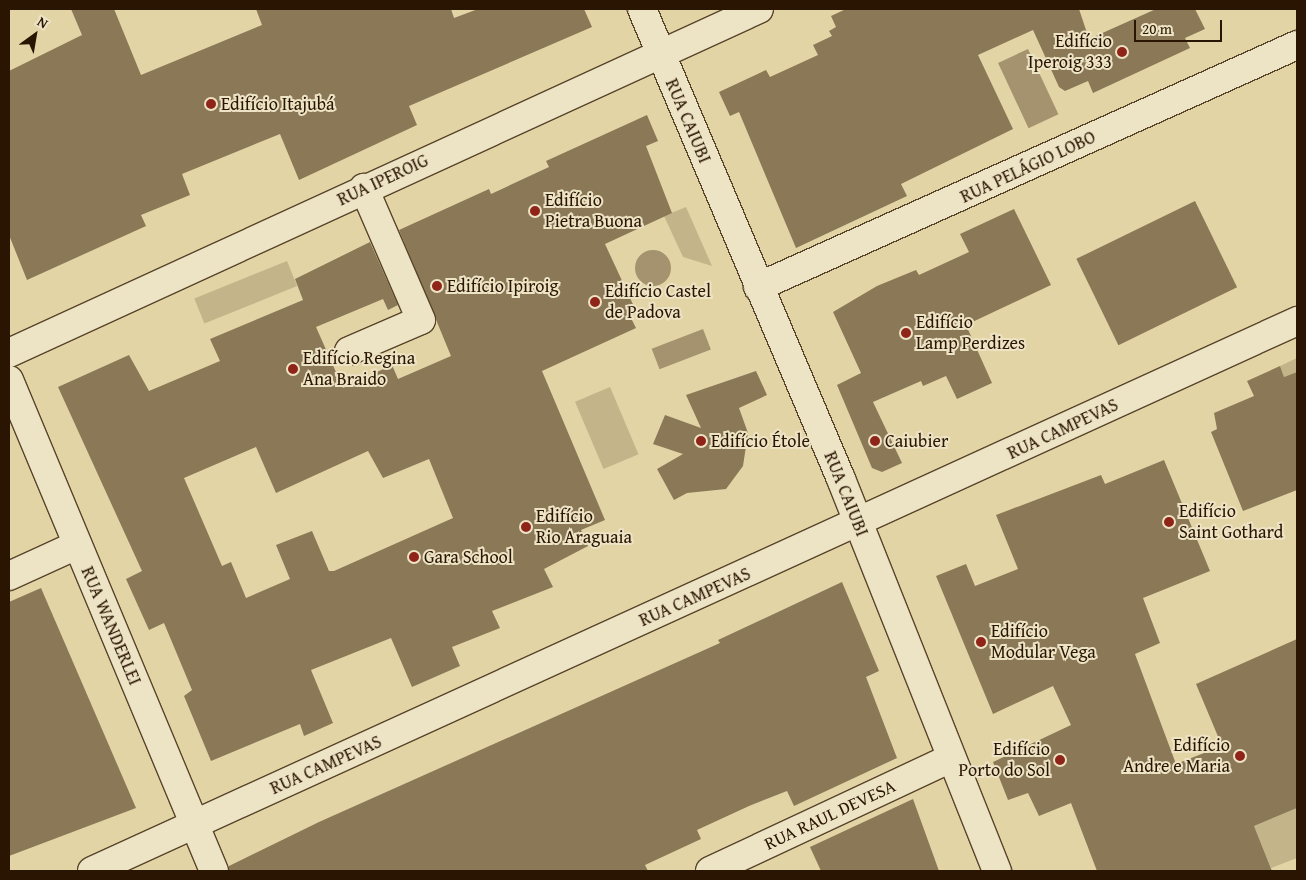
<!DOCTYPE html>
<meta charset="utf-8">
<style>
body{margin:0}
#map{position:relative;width:1306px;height:880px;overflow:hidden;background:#e3d4a6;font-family:"Gentium Book Plus",serif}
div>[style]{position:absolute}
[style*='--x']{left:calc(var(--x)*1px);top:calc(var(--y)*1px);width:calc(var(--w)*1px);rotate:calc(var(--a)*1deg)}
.green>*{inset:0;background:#c3b48a;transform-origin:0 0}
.water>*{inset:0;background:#a4936e;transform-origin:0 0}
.round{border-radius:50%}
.building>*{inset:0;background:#8a7857;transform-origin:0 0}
.roads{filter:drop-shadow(1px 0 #58452a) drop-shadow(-1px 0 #58452a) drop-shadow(0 1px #58452a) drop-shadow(0 -1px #58452a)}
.street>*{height:28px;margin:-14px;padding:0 14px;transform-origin:14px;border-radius:14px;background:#ede3c5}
.secondary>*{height:28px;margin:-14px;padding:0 14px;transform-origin:14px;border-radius:14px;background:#ede3c5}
.dots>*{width:14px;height:14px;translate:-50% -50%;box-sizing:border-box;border:2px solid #ede3c5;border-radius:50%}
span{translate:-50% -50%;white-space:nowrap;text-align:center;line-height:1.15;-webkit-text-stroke:4px #ede3c5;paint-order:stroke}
.poi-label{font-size:18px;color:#291501}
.right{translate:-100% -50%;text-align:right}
.left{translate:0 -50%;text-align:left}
.street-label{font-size:18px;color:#291501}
.frame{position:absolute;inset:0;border:10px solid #291501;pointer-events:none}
.north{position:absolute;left:10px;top:10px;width:50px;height:50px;-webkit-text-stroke:4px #ede3c5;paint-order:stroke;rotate:32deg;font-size:14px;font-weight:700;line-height:20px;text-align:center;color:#291501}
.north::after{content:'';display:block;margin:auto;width:18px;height:22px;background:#291501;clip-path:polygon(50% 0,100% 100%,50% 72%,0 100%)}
.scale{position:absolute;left:1134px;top:20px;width:88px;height:22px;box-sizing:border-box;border:2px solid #291501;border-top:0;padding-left:6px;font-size:15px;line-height:18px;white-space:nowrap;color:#291501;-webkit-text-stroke:4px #ede3c5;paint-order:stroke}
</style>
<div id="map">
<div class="green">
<i style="clip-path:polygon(686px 207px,712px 266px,683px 257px,664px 216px)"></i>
<i style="left:287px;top:261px;width:27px;height:100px;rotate:68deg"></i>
<i style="clip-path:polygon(1297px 358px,1297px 372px,1284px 377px,1280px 366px)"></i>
<i style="left:610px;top:387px;width:73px;height:38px;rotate:67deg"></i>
<i style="clip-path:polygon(1297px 808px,1297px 858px,1271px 868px,1254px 826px)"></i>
</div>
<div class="water">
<i style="left:1028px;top:49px;width:72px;height:33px;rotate:65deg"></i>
<i class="round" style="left:635px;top:250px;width:36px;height:36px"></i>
<i style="left:703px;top:329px;width:22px;height:55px;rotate:69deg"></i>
</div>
<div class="building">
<i style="clip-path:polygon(71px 9px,114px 9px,141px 75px,262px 25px,256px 9px,451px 9px,454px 18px,478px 9px,584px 9px,592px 27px,409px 106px,417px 125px,299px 180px,280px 134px,182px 174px,190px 195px,141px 215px,146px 226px,27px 280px,9px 235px,9px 71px,82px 35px)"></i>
<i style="clip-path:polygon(846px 9px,1079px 9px,1089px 39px,1156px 9px,1195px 9px,1205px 29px,1185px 38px,1190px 48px,1093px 93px,1088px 81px,1065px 91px,1059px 87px,1033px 30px,978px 55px,1013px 129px,901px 184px,907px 196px,796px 248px,739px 112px,730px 116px,719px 92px,766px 70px,770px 77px,818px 55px,813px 45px,832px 36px,829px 31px,836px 27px,831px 16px)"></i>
<i style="clip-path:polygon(evenodd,647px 115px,658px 141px,646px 146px,672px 213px,605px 244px,637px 313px,630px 316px,636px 328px,542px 371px,605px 520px,581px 530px,588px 546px,544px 569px,553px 587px,492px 611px,500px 628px,452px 647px,460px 666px,412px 687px,391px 638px,311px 670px,333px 723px,304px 736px,300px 724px,211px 761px,184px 696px,192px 690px,164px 623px,149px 630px,126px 579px,142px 571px,58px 387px,129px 355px,149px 391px,220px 361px,210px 339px,303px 300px,295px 279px,370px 242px,398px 305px,388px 310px,383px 299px,316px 327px,343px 388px,392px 365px,398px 379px,451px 356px,399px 230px,489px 189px,491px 194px,549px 167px,546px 161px,647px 115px,256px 447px,276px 493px,368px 451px,383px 478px,429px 459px,453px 518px,334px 571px,329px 571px,312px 531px,276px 545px,290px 579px,246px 598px,231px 562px,222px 566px,184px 478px,256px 447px)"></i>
<i style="left:1195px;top:201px;width:96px;height:132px;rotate:64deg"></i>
<i style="clip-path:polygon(1014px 209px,1051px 285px,966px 325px,992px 383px,957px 399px,946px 376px,923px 386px,921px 381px,873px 402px,902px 463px,882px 472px,872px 468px,837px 385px,861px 373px,833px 312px,877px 286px,916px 270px,919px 275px,969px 252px,960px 234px)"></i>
<i style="clip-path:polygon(1280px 366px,1284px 377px,1297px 372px,1297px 490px,1243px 511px,1211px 432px,1217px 429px,1214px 413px,1254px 396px,1247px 381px)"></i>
<i style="clip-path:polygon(756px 371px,767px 395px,739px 408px,748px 433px,743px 466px,726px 489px,687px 493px,674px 500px,657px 469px,683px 454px,653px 444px,665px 415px,701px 428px,686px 395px)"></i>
<i style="clip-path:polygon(1164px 460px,1210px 571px,1143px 598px,1160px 643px,1135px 654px,1176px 764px,1222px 746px,1196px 684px,1297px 639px,1297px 808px,1254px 826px,1272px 871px,1097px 871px,1071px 803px,1039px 816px,1028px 793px,1008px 800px,993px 762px,1071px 725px,1053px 686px,993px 714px,936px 576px,966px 564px,975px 586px,1018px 569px,996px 515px,1101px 475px,1105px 484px)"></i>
<i style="clip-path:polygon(842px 582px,879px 671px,866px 677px,897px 758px,794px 806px,787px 791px,749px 806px,697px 830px,701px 839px,645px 865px,648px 871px,229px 871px,229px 866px,319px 822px,720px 643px,718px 640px)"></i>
<i style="clip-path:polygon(41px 588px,136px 808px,9px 856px,9px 602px)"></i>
<i style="clip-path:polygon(913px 799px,939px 871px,821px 871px,810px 847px)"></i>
</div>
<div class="roads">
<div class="street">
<i style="--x:758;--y:287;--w:591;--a:-24.18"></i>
<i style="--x:349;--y:351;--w:78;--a:-23.3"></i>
<i style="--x:421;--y:320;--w:144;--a:-113.4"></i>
<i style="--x:9;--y:353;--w:825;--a:-24.64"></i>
<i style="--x:9;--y:576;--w:75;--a:-24.5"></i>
<i style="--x:92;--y:871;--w:1325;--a:-24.53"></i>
<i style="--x:710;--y:871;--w:266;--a:-25.1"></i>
</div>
<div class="secondary">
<i style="--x:642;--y:9;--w:510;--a:67.05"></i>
<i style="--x:841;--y:479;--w:422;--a:68.3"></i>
<i style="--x:9;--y:380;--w:532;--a:67.34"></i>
</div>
</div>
<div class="dots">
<i style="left:1122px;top:52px;background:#8f2418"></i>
<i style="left:211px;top:104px;background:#8f2418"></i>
<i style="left:535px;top:211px;background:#8f2418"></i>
<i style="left:437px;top:286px;background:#8f2418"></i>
<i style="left:595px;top:302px;background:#8f2418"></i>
<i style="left:906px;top:333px;background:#8f2418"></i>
<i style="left:293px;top:369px;background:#8f2418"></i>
<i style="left:701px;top:441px;background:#8f2418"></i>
<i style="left:875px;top:441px;background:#8f2418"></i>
<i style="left:1169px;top:522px;background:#8f2418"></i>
<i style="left:526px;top:527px;background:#8f2418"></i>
<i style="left:414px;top:557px;background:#8f2418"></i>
<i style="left:981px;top:642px;background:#8f2418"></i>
<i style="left:1240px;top:756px;background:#8f2418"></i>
<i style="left:1060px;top:760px;background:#8f2418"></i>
</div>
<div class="poi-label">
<span class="right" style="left:1112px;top:52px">Edifício<br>Iperoig 333</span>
<span class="left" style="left:221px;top:104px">Edifício Itajubá</span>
<span class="left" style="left:545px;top:211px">Edifício<br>Pietra Buona</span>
<span class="left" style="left:447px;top:286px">Edifício Ipiroig</span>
<span class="left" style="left:605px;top:302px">Edifício Castel<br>de Padova</span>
<span class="left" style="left:916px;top:333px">Edifício<br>Lamp Perdizes</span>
<span class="left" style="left:303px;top:369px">Edifício Regina<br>Ana Braido</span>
<span class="left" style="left:711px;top:441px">Edifício Étole</span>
<span class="left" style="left:885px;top:441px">Caiubier</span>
<span class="left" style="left:1179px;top:522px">Edifício<br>Saint Gothard</span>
<span class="left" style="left:536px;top:527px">Edifício<br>Rio Araguaia</span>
<span class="left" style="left:424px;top:557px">Gara School</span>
<span class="left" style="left:991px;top:642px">Edifício<br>Modular Vega</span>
<span class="right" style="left:1230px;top:756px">Edifício<br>Andre e Maria</span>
<span class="right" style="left:1050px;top:760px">Edifício<br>Porto do Sol</span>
</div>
<div class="street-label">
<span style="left:688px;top:121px;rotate:67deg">RUA CAIUBI</span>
<span style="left:1028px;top:167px;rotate:-25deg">RUA PELÁGIO LOBO</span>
<span style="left:383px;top:180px;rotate:-25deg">RUA IPEROIG</span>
<span style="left:1063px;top:429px;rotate:-25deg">RUA CAMPEVAS</span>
<span style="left:846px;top:494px;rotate:68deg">RUA CAIUBI</span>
<span style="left:695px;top:597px;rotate:-24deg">RUA CAMPEVAS</span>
<span style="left:111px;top:626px;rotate:67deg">RUA WANDERLEI</span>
<span style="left:326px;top:765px;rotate:-24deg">RUA CAMPEVAS</span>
<span style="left:830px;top:815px;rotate:-25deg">RUA RAUL DEVESA</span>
</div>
<div class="frame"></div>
<div class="north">N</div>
<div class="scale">20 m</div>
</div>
